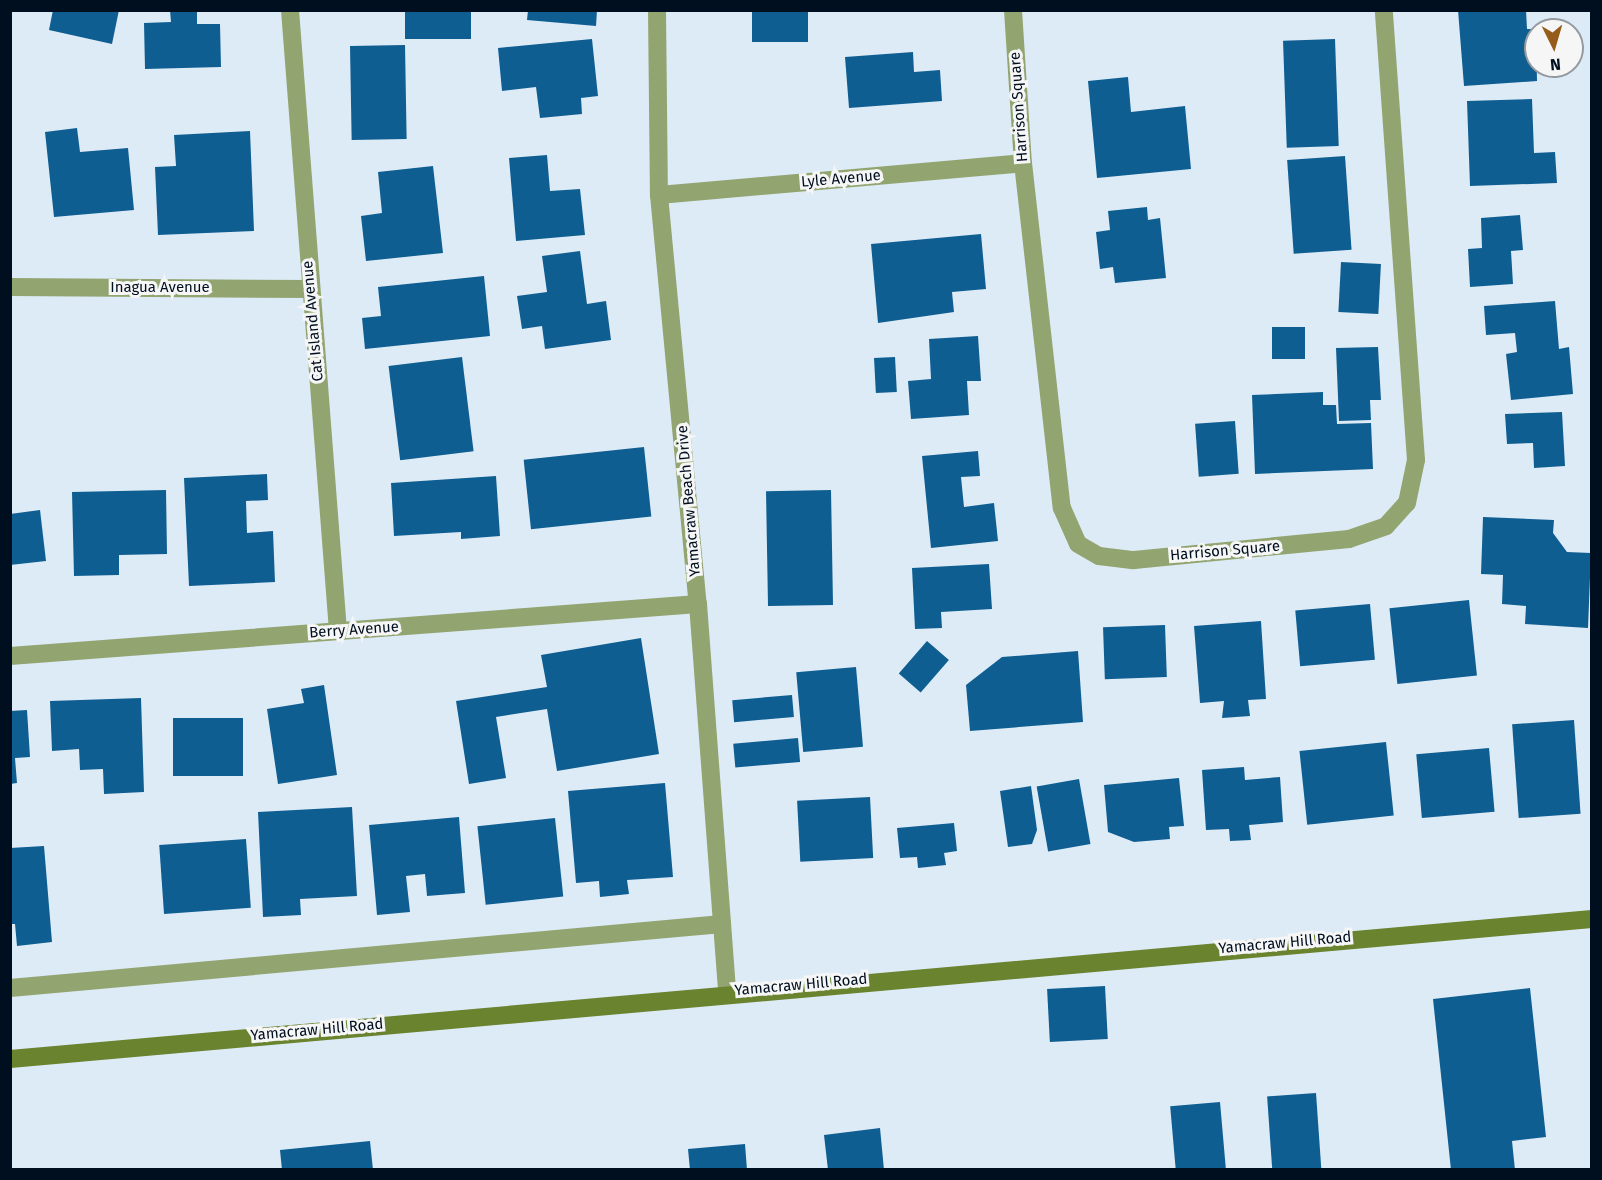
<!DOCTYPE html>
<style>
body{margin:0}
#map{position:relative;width:1602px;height:1180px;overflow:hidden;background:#ddebf7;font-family:"Fira Sans",sans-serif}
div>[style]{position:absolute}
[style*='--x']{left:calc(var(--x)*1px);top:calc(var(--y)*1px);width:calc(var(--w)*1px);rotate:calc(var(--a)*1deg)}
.building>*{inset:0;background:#0f5e92;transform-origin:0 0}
.minor>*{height:18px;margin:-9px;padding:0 9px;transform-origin:9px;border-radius:9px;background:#92a570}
.secondary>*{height:18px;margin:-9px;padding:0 9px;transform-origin:9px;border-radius:9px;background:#69832e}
span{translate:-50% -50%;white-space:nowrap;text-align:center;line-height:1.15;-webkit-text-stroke:6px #f6f6f6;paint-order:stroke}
.street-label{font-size:15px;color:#000f1f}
.frame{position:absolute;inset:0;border:12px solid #000f1f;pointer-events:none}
.north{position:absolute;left:1524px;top:18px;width:60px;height:60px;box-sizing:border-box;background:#f6f6f6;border:2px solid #949aa0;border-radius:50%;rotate:175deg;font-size:16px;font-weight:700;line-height:24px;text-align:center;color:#000f1f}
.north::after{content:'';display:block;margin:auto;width:21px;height:27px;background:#965c1a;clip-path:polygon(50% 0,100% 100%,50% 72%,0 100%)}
</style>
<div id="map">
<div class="building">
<i style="clip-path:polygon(53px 10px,119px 10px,112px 44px,49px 30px)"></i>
<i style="clip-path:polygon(170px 10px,197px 10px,197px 24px,220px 24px,221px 67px,145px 69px,144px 23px,171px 22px)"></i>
<i style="left:405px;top:10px;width:66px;height:29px"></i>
<i style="clip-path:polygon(528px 10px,597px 10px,596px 26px,527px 20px)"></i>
<i style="left:752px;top:10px;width:56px;height:32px"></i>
<i style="clip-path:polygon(1458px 10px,1526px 10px,1527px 29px,1536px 29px,1537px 81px,1464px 86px)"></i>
<i style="clip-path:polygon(592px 39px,598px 96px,581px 98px,582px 114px,540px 118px,536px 87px,502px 91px,498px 48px)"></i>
<i style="left:1335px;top:39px;width:107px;height:52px;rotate:88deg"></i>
<i style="left:405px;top:45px;width:94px;height:55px;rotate:89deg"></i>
<i style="clip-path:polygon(913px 52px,914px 72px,940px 70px,942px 101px,849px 108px,845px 57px)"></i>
<i style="clip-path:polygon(1128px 77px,1131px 112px,1185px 106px,1191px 169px,1097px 178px,1088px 81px)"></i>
<i style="clip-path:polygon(1532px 99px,1534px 153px,1555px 152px,1557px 183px,1470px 186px,1467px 101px)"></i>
<i style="clip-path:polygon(77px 128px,80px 152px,128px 148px,134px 210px,54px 217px,45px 132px)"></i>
<i style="clip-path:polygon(250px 131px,254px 231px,158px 235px,155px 167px,176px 166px,174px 135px)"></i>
<i style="clip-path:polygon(547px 155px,550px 191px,580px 189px,585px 235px,516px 241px,509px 158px)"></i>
<i style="left:1345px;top:156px;width:94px;height:58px;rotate:86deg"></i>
<i style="clip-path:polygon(433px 166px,443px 253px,366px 261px,361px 216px,382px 213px,378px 172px)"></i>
<i style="clip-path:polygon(1147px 207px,1148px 220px,1160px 218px,1166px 278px,1115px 283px,1113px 267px,1100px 269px,1096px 232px,1110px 230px,1108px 211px)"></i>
<i style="clip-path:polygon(1520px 215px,1523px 250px,1511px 251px,1513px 284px,1470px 287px,1468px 249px,1482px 248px,1481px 218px)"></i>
<i style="clip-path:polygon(981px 234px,986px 289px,952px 292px,954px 312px,878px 323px,871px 244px)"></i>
<i style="clip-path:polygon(580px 251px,587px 304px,606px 301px,611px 340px,545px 349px,542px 326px,522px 329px,517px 296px,547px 292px,542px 256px)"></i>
<i style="left:1341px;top:262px;width:40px;height:50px;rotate:3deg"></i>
<i style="clip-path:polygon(484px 276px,490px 336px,365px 349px,362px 318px,381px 316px,378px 287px)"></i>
<i style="clip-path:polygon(1555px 301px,1559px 349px,1569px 347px,1573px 394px,1511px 400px,1506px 354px,1517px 352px,1515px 333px,1486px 335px,1484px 306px)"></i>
<i style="left:1272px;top:327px;width:33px;height:32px"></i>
<i style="clip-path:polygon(978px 336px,981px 381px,967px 381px,969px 415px,911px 419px,908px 381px,931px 379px,929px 339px)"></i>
<i style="clip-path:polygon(1378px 347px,1381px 400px,1370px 400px,1371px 420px,1339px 421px,1336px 348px)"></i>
<i style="left:462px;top:357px;width:95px;height:74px;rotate:83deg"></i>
<i style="left:895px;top:357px;width:35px;height:21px;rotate:87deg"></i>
<i style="clip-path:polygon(1323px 392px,1323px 405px,1336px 405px,1337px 424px,1371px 423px,1373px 469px,1255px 474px,1252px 395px)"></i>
<i style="clip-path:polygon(1562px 412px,1565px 466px,1534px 468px,1533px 443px,1507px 444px,1505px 414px)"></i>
<i style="left:1235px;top:421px;width:53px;height:40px;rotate:86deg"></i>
<i style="left:644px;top:447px;width:70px;height:121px;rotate:84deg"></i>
<i style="clip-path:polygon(978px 451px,980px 476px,961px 477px,964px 507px,994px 503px,998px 541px,931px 548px,922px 456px)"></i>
<i style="clip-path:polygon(267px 474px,268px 500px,246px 501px,247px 533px,273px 531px,275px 582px,189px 586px,184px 478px)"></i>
<i style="clip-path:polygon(496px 476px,500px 536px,461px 539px,461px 532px,394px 536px,391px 483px)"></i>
<i style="clip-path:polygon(166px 490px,167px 554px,119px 555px,119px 575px,74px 576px,72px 492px)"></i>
<i style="left:831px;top:490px;width:115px;height:65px;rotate:89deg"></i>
<i style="clip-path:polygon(40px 510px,46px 561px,10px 565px,10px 514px)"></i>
<i style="clip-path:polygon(1483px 517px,1554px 520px,1553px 533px,1567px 552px,1591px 553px,1588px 628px,1525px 624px,1526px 606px,1502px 604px,1503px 575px,1481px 574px)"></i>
<i style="clip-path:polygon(989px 564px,992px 609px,941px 612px,942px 628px,915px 629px,912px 568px)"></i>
<i style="left:1469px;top:600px;width:76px;height:80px;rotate:84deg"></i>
<i style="left:1370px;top:604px;width:56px;height:75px;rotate:85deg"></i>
<i style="clip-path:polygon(1261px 621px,1266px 699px,1248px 700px,1250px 716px,1222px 718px,1224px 701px,1200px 703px,1194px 626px)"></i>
<i style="left:1165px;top:625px;width:52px;height:62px;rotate:88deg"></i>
<i style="clip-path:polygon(641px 638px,659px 754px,557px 771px,547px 709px,496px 717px,506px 778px,469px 784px,456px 701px,547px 687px,541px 655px)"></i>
<i style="left:927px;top:641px;width:29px;height:43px;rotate:41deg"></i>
<i style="clip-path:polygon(1078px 651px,1083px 722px,970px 731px,966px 685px,1002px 657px)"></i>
<i style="left:856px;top:667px;width:80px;height:60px;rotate:85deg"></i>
<i style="clip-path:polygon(324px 685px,337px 775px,278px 784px,267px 709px,304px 703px,301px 689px)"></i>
<i style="left:792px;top:695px;width:22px;height:60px;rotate:85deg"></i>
<i style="clip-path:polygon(141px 698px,144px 792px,104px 794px,103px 769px,80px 770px,79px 749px,52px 751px,50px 701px)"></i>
<i style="clip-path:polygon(27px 710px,30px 757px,15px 758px,17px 783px,10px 784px,10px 711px)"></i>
<i style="left:173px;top:718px;width:70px;height:58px"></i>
<i style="left:1574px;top:720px;width:94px;height:62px;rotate:86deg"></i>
<i style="left:798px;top:738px;width:24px;height:65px;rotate:85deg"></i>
<i style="left:1386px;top:742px;width:74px;height:87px;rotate:84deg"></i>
<i style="left:1489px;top:748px;width:64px;height:73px;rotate:85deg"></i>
<i style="clip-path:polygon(1244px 767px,1245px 780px,1280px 777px,1283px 822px,1249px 825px,1251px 840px,1230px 841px,1229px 829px,1206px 830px,1202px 770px)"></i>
<i style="clip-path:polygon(1179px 778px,1184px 826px,1169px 827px,1170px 839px,1134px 842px,1108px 832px,1104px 785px)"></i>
<i style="left:1079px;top:779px;width:66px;height:43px;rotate:80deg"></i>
<i style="clip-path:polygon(665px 783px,673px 877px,627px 880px,629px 894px,600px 897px,599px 881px,576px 883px,568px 791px)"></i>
<i style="clip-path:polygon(1031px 786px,1037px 830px,1032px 844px,1008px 847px,1000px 791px)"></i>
<i style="left:870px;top:797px;width:61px;height:73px;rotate:87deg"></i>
<i style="clip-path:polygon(352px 807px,357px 896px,300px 899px,301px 915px,263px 917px,258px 812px)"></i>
<i style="clip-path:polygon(459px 817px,465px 893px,427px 896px,425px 874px,406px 876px,410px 912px,377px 915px,369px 825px)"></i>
<i style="left:555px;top:818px;width:79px;height:78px;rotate:84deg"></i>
<i style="clip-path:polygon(954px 823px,957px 851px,944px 853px,946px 865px,918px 868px,917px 857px,900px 858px,897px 828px)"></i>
<i style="left:246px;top:839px;width:69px;height:87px;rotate:86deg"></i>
<i style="clip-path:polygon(44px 846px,52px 942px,17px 946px,15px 924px,10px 924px,10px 848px)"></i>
<i style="left:1105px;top:986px;width:53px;height:58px;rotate:87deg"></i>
<i style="clip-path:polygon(1530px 988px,1546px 1137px,1512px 1141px,1515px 1170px,1451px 1170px,1433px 999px)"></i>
<i style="left:1316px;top:1093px;width:77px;height:49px;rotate:86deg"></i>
<i style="left:1220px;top:1102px;width:68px;height:50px;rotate:85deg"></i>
<i style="clip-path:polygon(880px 1128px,884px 1170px,828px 1170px,824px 1135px)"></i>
<i style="clip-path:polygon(370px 1141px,373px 1170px,282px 1170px,280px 1150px)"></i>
<i style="clip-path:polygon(745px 1144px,747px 1170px,690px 1170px,688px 1149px)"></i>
</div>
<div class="minor">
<i style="--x:290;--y:10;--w:623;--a:85.58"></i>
<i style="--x:657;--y:10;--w:185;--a:89.4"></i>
<i style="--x:659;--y:195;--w:411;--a:84.6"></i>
<i style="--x:698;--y:604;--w:389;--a:85.7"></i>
<i style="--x:1013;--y:10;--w:153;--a:86.3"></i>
<i style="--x:1023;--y:163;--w:347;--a:83.6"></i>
<i style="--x:1062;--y:508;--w:39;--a:66"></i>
<i style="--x:1078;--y:544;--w:24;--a:30"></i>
<i style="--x:1099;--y:556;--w:35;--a:7"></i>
<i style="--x:1134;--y:560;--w:216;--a:-5.6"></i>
<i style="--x:1349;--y:539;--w:39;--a:-19"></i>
<i style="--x:1386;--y:526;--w:31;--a:-48"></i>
<i style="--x:1407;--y:503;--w:44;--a:-78.2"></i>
<i style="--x:1416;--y:460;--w:451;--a:-94.1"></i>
<i style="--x:659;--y:195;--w:365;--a:-5"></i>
<i style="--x:10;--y:287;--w:300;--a:0.4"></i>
<i style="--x:10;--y:656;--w:690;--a:-4.32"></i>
<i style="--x:10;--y:988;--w:715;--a:-5.14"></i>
</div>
<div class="secondary">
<i style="--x:10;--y:1059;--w:1588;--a:-5.06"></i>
</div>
<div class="street-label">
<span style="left:1019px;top:107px;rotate:-94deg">Harrison Square</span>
<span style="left:841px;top:179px;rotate:-5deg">Lyle Avenue</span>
<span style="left:160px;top:288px">Inagua Avenue</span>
<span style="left:313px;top:321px;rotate:-95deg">Cat Island Avenue</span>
<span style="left:689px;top:501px;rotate:-95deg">Yamacraw Beach Drive</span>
<span style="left:1225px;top:551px;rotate:-5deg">Harrison Square</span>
<span style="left:354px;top:630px;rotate:-4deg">Berry Avenue</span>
<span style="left:1285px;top:943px;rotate:-5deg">Yamacraw Hill Road</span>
<span style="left:801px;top:985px;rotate:-5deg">Yamacraw Hill Road</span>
<span style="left:317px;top:1030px;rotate:-5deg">Yamacraw Hill Road</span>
</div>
<div class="frame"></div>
<div class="north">N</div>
</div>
